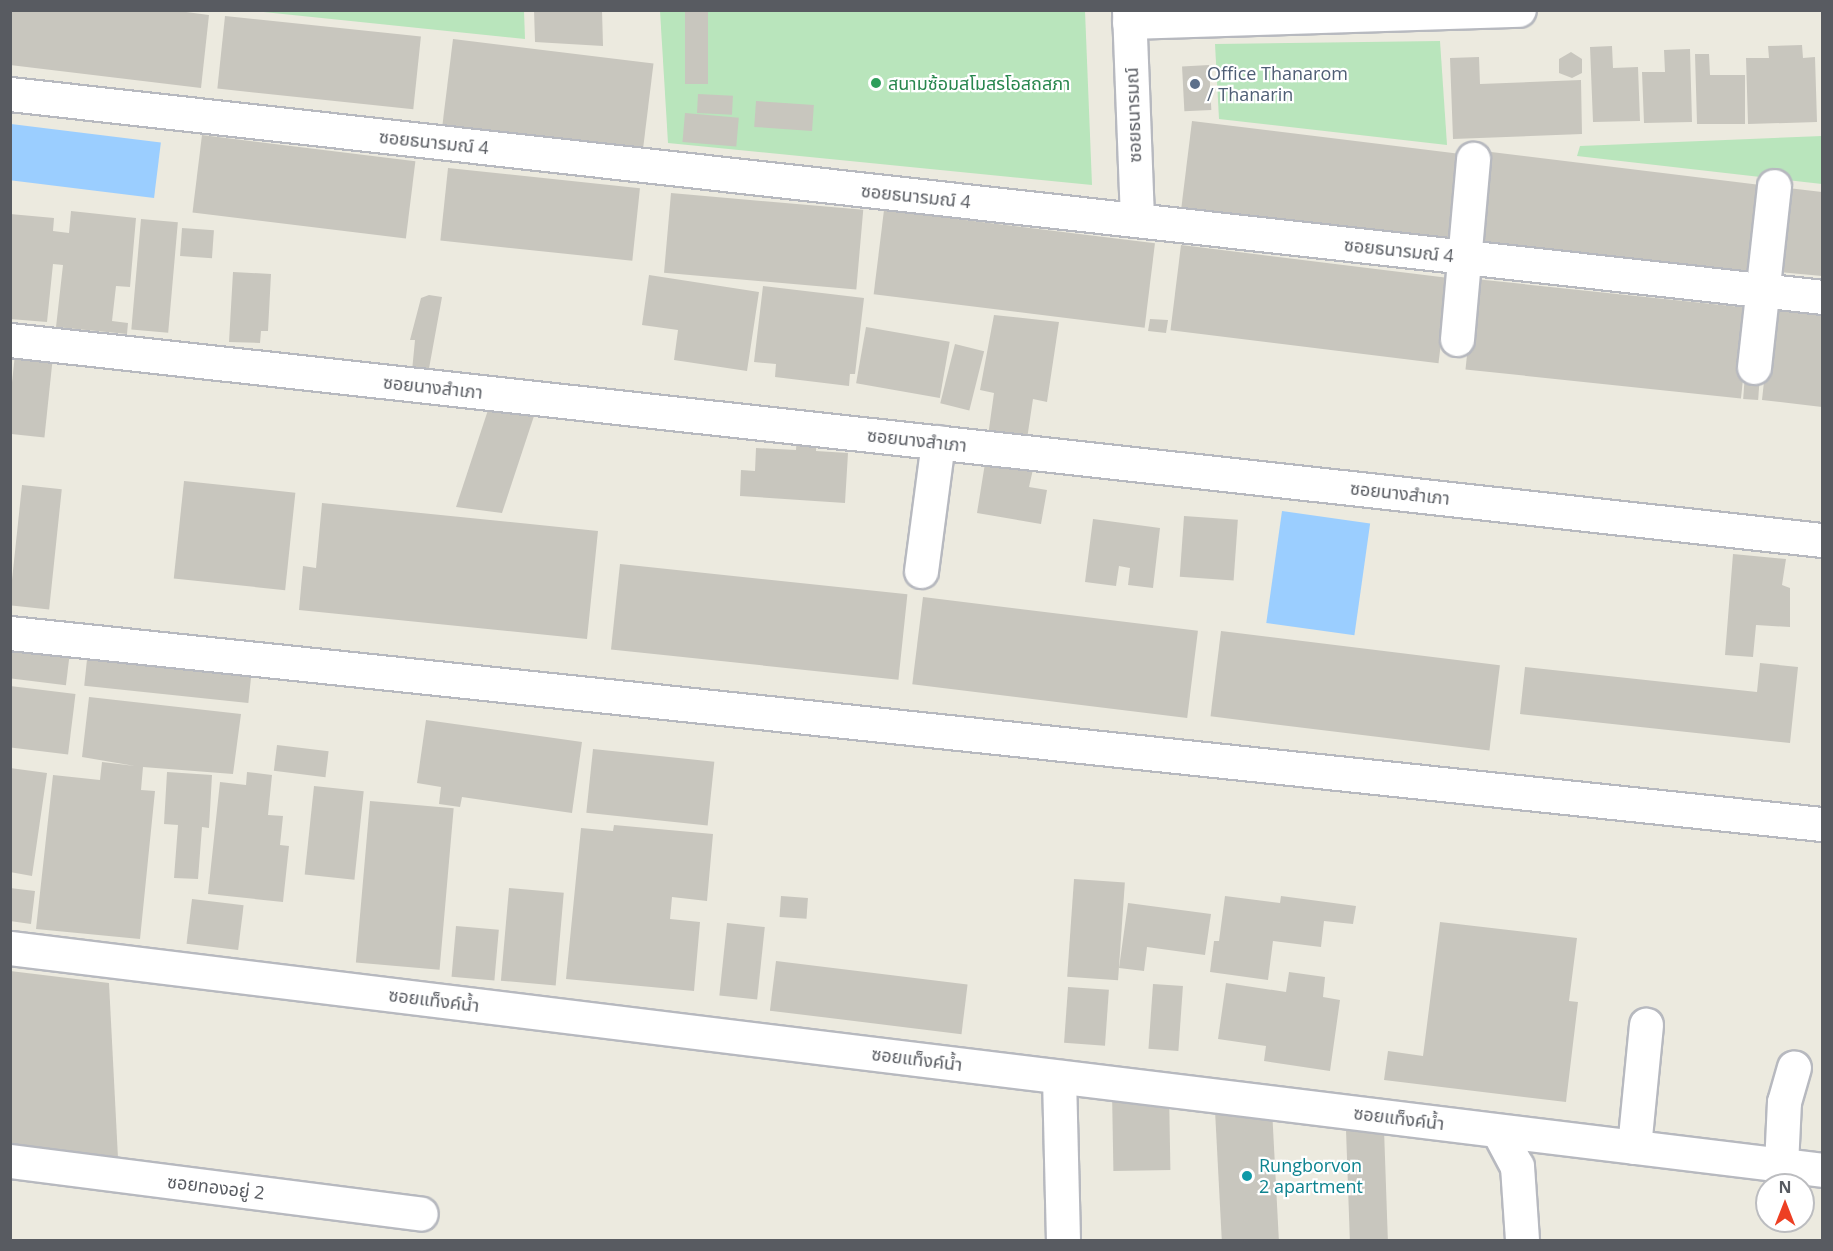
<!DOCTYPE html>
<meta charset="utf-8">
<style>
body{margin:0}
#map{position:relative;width:1833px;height:1251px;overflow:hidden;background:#eceadf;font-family:"Open Sans","Noto Sans Thai",sans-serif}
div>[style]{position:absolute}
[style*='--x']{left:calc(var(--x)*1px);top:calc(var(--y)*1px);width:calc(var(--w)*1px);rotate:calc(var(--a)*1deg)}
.green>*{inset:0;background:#b9e5bc}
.water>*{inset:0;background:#9bceff;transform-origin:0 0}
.building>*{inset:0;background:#c8c6be;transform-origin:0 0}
.roads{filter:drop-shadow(2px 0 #b7b9bf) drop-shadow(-2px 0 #b7b9bf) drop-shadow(0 2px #b7b9bf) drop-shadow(0 -2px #b7b9bf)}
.minor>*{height:33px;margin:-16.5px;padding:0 16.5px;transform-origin:16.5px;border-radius:16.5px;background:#fff}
.dots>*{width:16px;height:16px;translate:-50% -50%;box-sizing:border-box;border:3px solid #fff;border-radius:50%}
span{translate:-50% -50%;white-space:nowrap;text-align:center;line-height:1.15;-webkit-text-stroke:4.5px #fff;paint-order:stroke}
.service-label{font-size:18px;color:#4e5e75}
.left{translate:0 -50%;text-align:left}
.leisure-label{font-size:18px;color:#27864d}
.street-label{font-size:18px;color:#585b61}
.culture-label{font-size:18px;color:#0d838f}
.frame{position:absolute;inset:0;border:12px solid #585b61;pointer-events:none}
.north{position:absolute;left:1755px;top:1173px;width:60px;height:60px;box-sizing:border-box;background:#fff;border:2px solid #bcbdc0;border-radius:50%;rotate:0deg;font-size:16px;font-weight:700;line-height:24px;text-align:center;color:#585b61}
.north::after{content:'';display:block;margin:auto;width:21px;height:27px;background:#ed3f23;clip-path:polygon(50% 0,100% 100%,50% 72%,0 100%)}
</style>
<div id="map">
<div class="green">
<i style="clip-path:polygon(254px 11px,524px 11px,525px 39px)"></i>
<i style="clip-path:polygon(660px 11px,1085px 11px,1092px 185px,668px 143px)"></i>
<i style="clip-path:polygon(1440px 41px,1447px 145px,1219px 119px,1215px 44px)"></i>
<i style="clip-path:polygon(1822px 136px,1822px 184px,1577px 156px,1580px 146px)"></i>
</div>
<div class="water">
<i style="left:11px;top:124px;width:151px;height:56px;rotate:7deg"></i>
<i style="left:1282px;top:511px;width:89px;height:113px;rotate:8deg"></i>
</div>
<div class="building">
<i style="clip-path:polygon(10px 10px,171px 10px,209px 15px,201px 88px,10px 65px)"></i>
<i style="clip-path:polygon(534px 10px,602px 10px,603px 46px,535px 42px)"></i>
<i style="left:685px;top:10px;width:23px;height:74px"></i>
<i style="left:225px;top:16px;width:197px;height:73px;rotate:6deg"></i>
<i style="left:453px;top:39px;width:202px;height:87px;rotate:7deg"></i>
<i style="clip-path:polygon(1802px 45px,1803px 58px,1815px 57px,1817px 122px,1748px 124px,1746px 58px,1769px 58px,1768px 46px)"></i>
<i style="clip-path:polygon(1612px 46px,1613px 68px,1638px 67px,1640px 121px,1593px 122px,1590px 47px)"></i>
<i style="clip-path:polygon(1690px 49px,1692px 122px,1644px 123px,1642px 72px,1665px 72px,1664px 50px)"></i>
<i style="clip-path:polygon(1571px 52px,1582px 59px,1582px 73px,1572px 78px,1559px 73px,1559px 59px)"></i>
<i style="clip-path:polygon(1695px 54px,1709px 54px,1710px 75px,1745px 75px,1745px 124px,1697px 124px)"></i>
<i style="clip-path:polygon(1479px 57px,1480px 84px,1581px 80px,1582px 134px,1453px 139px,1450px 58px)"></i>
<i style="left:1209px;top:65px;width:45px;height:27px;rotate:87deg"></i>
<i style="left:698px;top:94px;width:35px;height:19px;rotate:3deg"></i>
<i style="left:756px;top:101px;width:58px;height:26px;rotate:4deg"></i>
<i style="left:685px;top:113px;width:54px;height:29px;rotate:5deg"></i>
<i style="left:1192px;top:121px;width:273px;height:89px;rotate:7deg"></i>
<i style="left:202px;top:135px;width:215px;height:78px;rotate:7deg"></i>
<i style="left:1483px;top:151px;width:288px;height:93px;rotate:7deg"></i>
<i style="left:448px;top:168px;width:193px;height:73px;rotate:6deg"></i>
<i style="clip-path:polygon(1788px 188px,1822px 192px,1822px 276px,1779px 272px)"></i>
<i style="left:671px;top:193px;width:193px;height:80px;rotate:5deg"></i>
<i style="left:884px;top:210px;width:273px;height:85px;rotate:7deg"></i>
<i style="clip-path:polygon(71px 211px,136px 218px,130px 287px,116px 286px,112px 321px,128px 323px,127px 334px,56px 327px,63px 265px,53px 264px,47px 322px,10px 319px,10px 214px,54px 218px,53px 231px,69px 233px)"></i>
<i style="left:141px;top:219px;width:37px;height:111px;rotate:5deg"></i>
<i style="left:182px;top:228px;width:32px;height:28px;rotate:4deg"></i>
<i style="left:1181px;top:245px;width:270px;height:86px;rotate:7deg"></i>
<i style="clip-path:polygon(233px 272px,271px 274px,268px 331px,261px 331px,260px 343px,229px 342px)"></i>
<i style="clip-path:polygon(649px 275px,759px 292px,747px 371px,674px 360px,678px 330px,642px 325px)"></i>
<i style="left:1475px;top:279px;width:277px;height:91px;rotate:6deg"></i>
<i style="clip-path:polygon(763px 286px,864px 298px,855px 374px,850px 374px,849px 386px,775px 377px,776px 364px,754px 362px)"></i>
<i style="clip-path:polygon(429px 295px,442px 297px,428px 374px,412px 371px,415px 340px,410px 340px,421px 298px)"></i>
<i style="clip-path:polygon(1772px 308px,1822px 314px,1822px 407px,1762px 400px)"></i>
<i style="clip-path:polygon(994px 315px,1059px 322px,1047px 402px,1033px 399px,1027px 439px,988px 436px,994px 393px,980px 390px)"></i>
<i style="clip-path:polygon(1150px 319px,1168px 320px,1166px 333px,1148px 331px)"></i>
<i style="left:866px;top:327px;width:85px;height:57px;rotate:10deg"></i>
<i style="left:955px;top:344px;width:30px;height:61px;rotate:14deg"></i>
<i style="left:15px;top:354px;width:38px;height:80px;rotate:6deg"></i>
<i style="left:1745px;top:373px;width:15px;height:26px;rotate:4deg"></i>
<i style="clip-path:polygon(488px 410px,535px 413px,502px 513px,456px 507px)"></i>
<i style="clip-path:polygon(797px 432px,817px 433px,816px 451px,848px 453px,845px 503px,740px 496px,741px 470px,755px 471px,756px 448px,796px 450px)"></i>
<i style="clip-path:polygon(986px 457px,1034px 465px,1029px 487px,1047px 490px,1041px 524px,977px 513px)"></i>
<i style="left:184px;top:481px;width:112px;height:98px;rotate:6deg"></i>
<i style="left:22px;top:485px;width:40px;height:121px;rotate:6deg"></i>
<i style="clip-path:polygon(322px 503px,598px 531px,587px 639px,299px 610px,303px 566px,316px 568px)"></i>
<i style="left:1184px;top:516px;width:54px;height:61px;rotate:4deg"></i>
<i style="clip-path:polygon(1093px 519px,1160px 528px,1153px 588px,1128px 585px,1130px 568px,1119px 566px,1116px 586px,1085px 582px)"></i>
<i style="clip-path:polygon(1733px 554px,1786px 559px,1782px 585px,1790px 588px,1790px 627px,1756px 625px,1753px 657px,1725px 655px)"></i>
<i style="left:620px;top:564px;width:289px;height:86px;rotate:6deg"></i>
<i style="left:923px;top:597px;width:277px;height:88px;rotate:7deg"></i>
<i style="left:1221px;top:631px;width:281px;height:86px;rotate:7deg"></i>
<i style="left:10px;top:640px;width:61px;height:38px;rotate:7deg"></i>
<i style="left:88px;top:650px;width:165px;height:36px;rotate:6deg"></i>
<i style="clip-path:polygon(1760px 663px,1798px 667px,1790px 743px,1520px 714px,1525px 667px,1757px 692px)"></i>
<i style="left:10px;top:686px;width:66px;height:61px;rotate:7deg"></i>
<i style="clip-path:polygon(89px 697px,241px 714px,233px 774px,143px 767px,141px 790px,155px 791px,140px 939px,36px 929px,53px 775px,100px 780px,102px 762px,135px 766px,82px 757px)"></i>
<i style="clip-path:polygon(426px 720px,582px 742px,572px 813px,462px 797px,460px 807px,439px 804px,441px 787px,417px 783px)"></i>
<i style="left:277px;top:745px;width:52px;height:26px;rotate:7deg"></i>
<i style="left:593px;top:749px;width:122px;height:64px;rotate:6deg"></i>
<i style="clip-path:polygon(10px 768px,47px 773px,32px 876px,10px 872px)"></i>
<i style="clip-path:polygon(167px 772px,212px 775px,209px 828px,202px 827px,198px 879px,174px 878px,178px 825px,164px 824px)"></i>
<i style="clip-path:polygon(247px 772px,272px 775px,268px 815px,283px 816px,280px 845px,289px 846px,283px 902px,208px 894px,220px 782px,246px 785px)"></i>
<i style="left:314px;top:786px;width:50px;height:89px;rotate:6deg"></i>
<i style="left:370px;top:801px;width:84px;height:162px;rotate:5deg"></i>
<i style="clip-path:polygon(614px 825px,713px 834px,707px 901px,672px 897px,670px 919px,700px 922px,694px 991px,566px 979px,581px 828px,613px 831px)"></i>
<i style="left:1074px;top:879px;width:51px;height:98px;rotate:4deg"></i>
<i style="clip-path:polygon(10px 888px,35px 891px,31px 924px,10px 921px)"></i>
<i style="left:509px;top:888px;width:55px;height:93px;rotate:5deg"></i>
<i style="left:781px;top:896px;width:27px;height:21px;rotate:4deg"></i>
<i style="clip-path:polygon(1225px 896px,1280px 903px,1281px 896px,1356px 906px,1353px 924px,1324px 921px,1321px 947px,1273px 941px,1268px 980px,1210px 972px,1214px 941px,1219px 941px)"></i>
<i style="left:192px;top:899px;width:52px;height:45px;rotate:7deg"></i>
<i style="clip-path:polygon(1128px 903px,1211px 914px,1205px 955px,1147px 947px,1144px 971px,1119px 968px)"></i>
<i style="clip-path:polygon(1440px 922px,1577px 938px,1569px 1001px,1578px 1002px,1566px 1102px,1384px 1080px,1388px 1051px,1423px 1056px)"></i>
<i style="left:727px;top:923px;width:38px;height:73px;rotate:6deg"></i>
<i style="left:456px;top:926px;width:43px;height:51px;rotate:5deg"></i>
<i style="left:776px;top:961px;width:193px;height:50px;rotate:7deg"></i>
<i style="clip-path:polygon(10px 971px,109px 983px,118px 1158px,10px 1144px)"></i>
<i style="clip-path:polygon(1289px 972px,1325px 977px,1323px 997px,1340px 1000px,1330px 1071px,1264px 1061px,1266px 1046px,1218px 1039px,1226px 983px,1286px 992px)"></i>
<i style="left:1153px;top:984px;width:30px;height:65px;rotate:4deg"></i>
<i style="left:1068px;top:987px;width:41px;height:56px;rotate:4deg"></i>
<i style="left:1169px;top:1090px;width:80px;height:57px;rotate:89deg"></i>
<i style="left:1272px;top:1109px;width:131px;height:57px;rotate:87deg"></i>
<i style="left:1384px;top:1129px;width:111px;height:38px;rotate:88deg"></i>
</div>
<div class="roads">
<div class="minor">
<i style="--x:1129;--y:10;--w:210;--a:87.8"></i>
<i style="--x:1129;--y:22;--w:390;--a:-1.8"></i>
<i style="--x:10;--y:94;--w:1823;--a:6.39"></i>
<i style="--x:1457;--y:339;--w:181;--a:-84.9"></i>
<i style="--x:10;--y:340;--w:1823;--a:6.3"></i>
<i style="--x:1754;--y:367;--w:182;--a:-83.7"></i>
<i style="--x:921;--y:571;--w:130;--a:-82.5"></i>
<i style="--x:10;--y:633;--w:1822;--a:6.02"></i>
<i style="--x:10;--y:948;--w:1826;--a:6.98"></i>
<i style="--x:1059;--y:1077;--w:162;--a:88.6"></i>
<i style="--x:1498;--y:1131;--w:40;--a:62"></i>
<i style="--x:1517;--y:1166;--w:74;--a:86.1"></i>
<i style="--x:1634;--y:1147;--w:123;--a:-84.4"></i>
<i style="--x:10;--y:1161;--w:414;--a:7.3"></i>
<i style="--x:1781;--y:1165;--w:63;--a:-87.3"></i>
<i style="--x:1784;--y:1102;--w:36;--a:-74"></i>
</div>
</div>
<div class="dots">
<i style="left:876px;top:83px;background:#2e9e5b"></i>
<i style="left:1195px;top:84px;background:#5c6f8a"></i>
<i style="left:1247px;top:1176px;background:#0f9aa8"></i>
</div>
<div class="service-label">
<span class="left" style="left:1207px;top:84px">Office Thanarom<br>/ Thanarin</span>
</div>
<div class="leisure-label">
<span class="left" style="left:888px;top:83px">สนามซ้อมสโมสรโอสถสภา</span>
</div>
<div class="street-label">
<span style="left:1133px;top:115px;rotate:-92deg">ซอยธนารมณ์</span>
<span style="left:434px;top:142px;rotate:6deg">ซอยธนารมณ์ 4</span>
<span style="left:916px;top:196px;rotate:6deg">ซอยธนารมณ์ 4</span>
<span style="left:1399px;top:250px;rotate:6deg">ซอยธนารมณ์ 4</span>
<span style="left:433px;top:387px;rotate:6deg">ซอยนางสำเภา</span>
<span style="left:917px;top:440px;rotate:6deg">ซอยนางสำเภา</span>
<span style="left:1400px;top:493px;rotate:6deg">ซอยนางสำเภา</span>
<span style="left:434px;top:1000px;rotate:7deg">ซอยแท็งค์น้ำ</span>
<span style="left:917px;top:1059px;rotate:7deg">ซอยแท็งค์น้ำ</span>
<span style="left:1399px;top:1118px;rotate:7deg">ซอยแท็งค์น้ำ</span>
<span style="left:216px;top:1187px;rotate:7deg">ซอยทองอยู่ 2</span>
</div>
<div class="culture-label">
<span class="left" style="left:1259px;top:1176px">Rungborvon<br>2 apartment</span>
</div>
<div class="frame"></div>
<div class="north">N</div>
</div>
